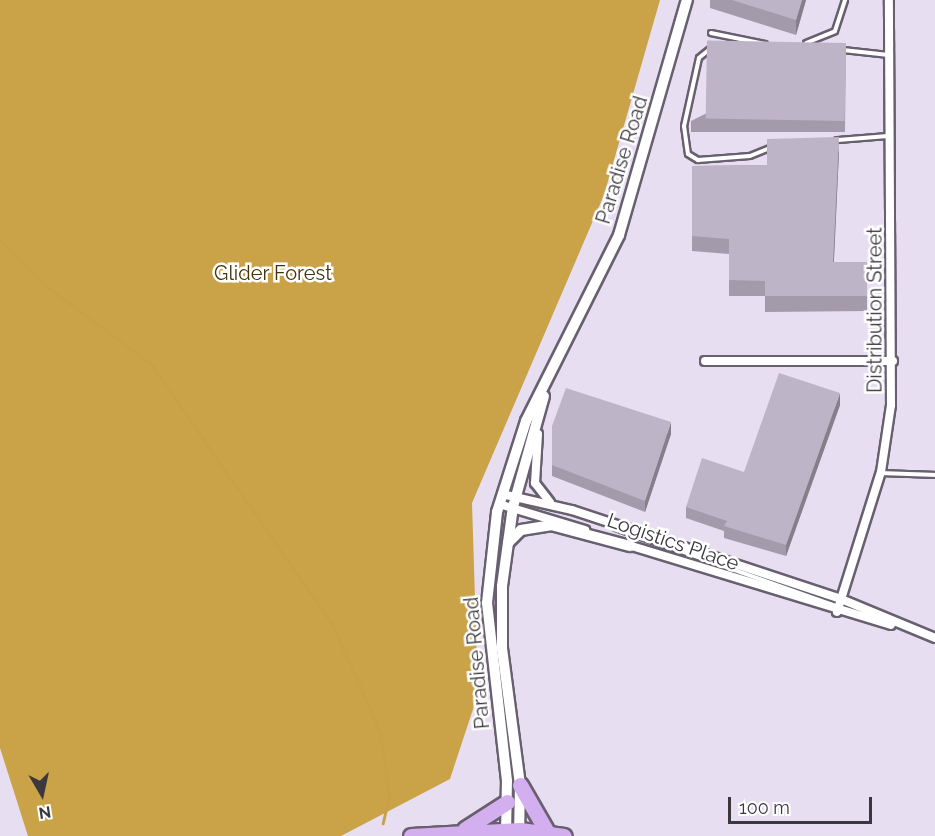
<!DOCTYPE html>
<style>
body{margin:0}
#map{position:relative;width:935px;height:836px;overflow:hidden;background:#e8def1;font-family:Raleway,sans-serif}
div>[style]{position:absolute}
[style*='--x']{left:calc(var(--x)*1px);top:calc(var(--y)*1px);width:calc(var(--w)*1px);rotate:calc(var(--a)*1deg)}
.forest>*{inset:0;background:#caa248}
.stream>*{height:3px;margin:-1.5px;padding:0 1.5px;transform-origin:1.5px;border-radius:1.5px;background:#c8a146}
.roads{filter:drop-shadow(2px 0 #685f6f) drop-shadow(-2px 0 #685f6f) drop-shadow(0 2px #685f6f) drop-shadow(0 -2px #685f6f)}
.service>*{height:4px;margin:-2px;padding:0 2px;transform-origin:2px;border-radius:2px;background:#fff}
.minor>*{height:8px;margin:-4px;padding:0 4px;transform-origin:4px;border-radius:4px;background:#fff}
.tertiary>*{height:10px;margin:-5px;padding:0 5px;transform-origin:5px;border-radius:5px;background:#fff}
.motorway>*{height:15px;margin:-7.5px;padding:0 7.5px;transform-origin:7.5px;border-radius:7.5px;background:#d3aff0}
.wall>*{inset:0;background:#a39bab}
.shaded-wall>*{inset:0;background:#857e8b}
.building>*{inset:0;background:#beb4c7;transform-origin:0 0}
span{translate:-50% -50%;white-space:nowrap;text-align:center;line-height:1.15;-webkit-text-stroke:5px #fff;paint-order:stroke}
.street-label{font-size:20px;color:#3b373f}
.park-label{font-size:20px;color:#44340d}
.north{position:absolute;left:12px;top:764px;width:60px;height:60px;-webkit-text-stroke:4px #fff;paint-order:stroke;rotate:171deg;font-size:16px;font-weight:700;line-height:24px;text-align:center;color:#3b373f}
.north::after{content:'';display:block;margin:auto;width:21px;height:27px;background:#3b373f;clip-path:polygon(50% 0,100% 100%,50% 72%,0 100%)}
.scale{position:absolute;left:728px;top:797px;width:144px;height:27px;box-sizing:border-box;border:3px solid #3b373f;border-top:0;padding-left:8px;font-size:18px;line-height:21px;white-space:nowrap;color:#3b373f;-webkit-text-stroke:4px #fff;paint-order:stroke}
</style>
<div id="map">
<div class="forest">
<i style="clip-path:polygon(0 0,660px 0,604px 195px,472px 503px,478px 694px,450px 779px,341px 836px,28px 836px,0 748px)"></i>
</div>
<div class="stream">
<i style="--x:0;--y:240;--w:69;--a:44.4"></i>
<i style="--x:49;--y:288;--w:127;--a:36.7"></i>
<i style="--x:151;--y:364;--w:319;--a:55.2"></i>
<i style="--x:333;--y:626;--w:116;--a:66.1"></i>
<i style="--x:380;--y:732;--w:65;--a:82"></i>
<i style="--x:389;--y:796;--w:28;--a:103"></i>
</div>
<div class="roads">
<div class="service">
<i style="--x:711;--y:33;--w:55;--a:11.5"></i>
<i style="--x:806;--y:43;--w:31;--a:-22"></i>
<i style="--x:835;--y:31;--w:33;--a:-72"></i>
<i style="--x:710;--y:49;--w:14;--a:141"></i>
<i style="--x:699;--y:58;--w:70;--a:102.4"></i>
<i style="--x:684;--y:126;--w:28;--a:82"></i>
<i style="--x:688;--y:154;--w:12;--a:31"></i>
<i style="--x:698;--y:160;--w:52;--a:-4.4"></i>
<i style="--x:750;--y:156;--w:22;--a:-22"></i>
<i style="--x:843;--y:50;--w:46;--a:6.2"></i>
<i style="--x:837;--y:140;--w:52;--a:-4.4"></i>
<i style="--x:882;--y:473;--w:53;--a:2.2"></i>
<i style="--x:616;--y:528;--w:231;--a:19.5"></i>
</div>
<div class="minor">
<i style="--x:705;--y:361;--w:188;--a:0"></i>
<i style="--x:538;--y:434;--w:49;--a:93.5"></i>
<i style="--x:535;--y:483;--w:24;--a:52"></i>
<i style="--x:502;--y:494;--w:72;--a:12.9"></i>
<i style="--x:572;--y:510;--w:283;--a:18.3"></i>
<i style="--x:841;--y:599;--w:102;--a:22.5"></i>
<i style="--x:499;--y:504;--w:90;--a:16.8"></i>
<i style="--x:625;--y:544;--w:278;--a:16.9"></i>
<i style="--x:837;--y:612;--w:147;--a:-72.6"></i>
<i style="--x:881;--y:472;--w:68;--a:-81.5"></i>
<i style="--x:891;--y:405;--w:405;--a:-90.3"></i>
</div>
<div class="tertiary">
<i style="--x:508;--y:543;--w:18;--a:-45"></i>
<i style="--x:521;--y:530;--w:30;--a:-9"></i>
<i style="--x:551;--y:525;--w:82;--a:14.9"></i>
<i style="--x:506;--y:836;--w:55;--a:-89"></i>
<i style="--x:507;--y:781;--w:179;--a:-96.4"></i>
<i style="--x:487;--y:603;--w:92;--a:-83.7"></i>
<i style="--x:497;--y:512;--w:96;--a:-72.3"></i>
<i style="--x:526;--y:421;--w:208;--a:-63.4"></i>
<i style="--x:619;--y:235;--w:245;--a:-73.9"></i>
<i style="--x:519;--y:836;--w:51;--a:-88.9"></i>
<i style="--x:520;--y:785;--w:137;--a:-97.5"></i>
<i style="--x:502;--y:649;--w:63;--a:-90"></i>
<i style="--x:502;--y:586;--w:80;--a:-82.1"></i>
<i style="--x:513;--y:507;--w:115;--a:-74.4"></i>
</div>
<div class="motorway">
<i style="--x:520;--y:785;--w:54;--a:60.1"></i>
<i style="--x:465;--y:829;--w:50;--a:-32.7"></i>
<i style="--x:411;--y:836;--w:109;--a:-3.2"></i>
<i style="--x:520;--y:830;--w:44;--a:7.8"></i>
</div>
</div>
<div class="wall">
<i style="clip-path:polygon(710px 0,806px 0,796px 35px,710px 8px)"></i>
<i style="clip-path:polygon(846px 43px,845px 132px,691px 132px,691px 121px)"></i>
<i style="clip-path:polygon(839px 152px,834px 262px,867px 262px,867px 311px,765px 312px,765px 296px,729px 296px,729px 254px,692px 251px,692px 166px,767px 165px)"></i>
<i style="clip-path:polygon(840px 405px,786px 556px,724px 538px,724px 531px,686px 518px,686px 507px,744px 472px)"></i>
<i style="clip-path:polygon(552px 426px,671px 434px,645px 512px,552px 476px)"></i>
</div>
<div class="shaded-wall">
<i style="clip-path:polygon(802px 0,806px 0,796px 35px,796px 20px)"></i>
<i style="clip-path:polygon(839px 137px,839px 152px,833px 277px,833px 262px)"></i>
<i style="clip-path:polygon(840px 393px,840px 405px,786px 556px,786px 545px)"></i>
<i style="clip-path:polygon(671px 422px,671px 434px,645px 512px,645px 501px)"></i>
</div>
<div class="building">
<i style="clip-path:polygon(732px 0,802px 0,796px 20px)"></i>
<i style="left:846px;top:43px;width:78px;height:139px;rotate:91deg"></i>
<i style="clip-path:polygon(839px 137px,833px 262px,867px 262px,867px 296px,765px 296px,765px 281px,729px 280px,729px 239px,692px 236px,692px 166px,767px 165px,767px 139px)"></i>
<i style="clip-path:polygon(779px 373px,840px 393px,786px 545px,724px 526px,727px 521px,686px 507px,702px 458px,744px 472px)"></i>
<i style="clip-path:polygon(566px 388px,671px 422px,645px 501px,552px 465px,552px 426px)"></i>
</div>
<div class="street-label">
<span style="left:622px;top:160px;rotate:-73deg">Paradise Road</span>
<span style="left:875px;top:310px;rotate:-90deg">Distribution Street</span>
<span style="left:673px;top:542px;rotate:19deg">Logistics Place</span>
<span style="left:477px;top:663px;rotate:-95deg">Paradise Road</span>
</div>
<div class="park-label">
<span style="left:273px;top:273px">Glider Forest</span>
</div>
<div class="north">N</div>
<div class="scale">100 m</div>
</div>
